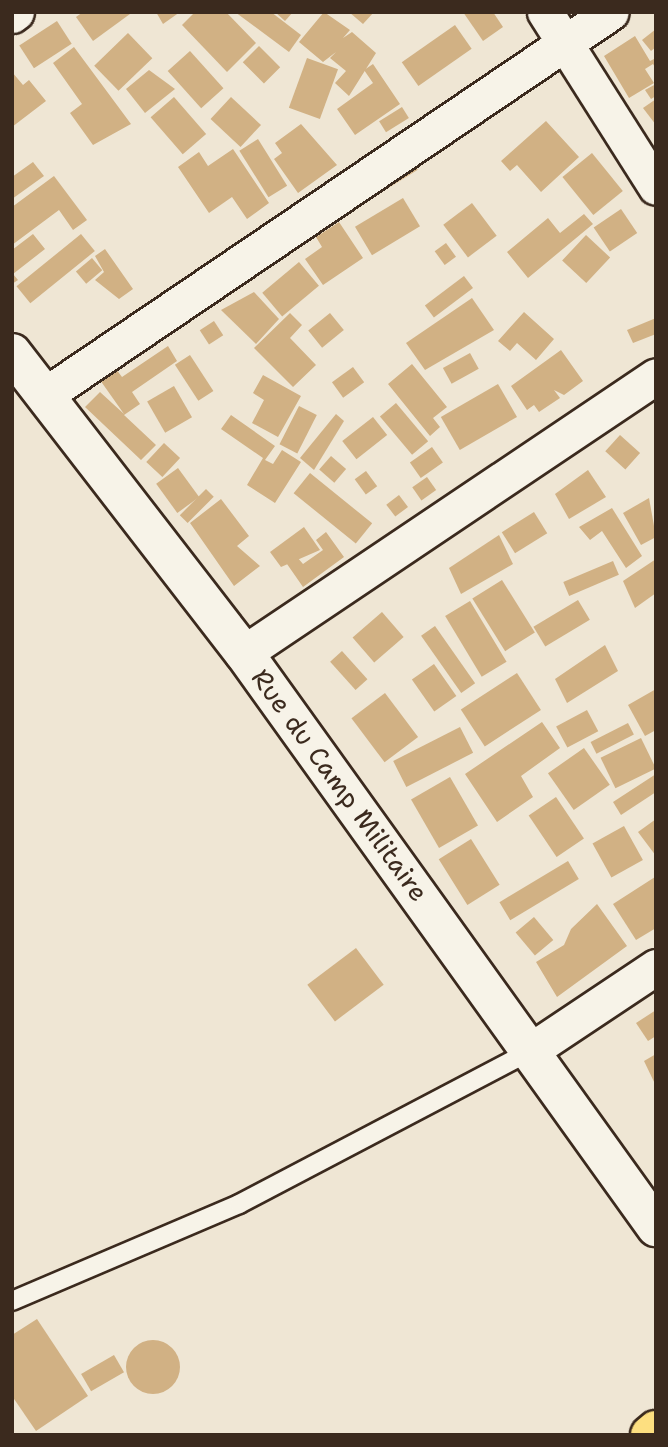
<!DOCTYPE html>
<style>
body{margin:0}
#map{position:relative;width:668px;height:1447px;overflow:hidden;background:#efe6d4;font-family:"Shantell Sans",sans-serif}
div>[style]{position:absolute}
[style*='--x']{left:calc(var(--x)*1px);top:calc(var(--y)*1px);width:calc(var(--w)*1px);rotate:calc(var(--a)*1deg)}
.building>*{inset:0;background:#d1b184;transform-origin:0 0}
.round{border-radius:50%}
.roads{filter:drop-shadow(2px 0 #3b2a1e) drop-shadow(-2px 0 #3b2a1e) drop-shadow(0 2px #3b2a1e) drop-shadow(0 -2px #3b2a1e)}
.service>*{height:18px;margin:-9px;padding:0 9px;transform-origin:9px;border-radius:9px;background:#f7f3e8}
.minor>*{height:35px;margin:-17.5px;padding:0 17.5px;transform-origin:17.5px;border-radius:17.5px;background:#f7f3e8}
.tertiary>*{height:38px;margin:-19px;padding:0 19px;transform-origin:19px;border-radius:19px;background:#f7f3e8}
.primary>*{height:38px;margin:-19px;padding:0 19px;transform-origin:19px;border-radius:19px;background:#fddf80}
span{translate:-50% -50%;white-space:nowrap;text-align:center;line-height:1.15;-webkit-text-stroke:5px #f7f3e8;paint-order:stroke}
.street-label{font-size:26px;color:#3b2a1e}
.frame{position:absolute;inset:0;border:14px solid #3b2a1e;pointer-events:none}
</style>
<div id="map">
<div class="building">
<i style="clip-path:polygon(83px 12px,129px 12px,130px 14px,93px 41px,76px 17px)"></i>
<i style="clip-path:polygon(156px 12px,180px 12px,163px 24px)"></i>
<i style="clip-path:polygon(195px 12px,226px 12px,256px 43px,227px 72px,182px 25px)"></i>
<i style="clip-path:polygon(235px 12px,271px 12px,301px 35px,289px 52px)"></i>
<i style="clip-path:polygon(275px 12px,293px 12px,285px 21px)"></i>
<i style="clip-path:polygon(324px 12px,350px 30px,343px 38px,352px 32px,376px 53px,349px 96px,335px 83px,346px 71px,330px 58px,336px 52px,323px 62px,299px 42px)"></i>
<i style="clip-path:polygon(349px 12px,374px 12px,363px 24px)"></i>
<i style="clip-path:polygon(463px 12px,493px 12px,503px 27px,483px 41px)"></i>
<i style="left:57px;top:21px;width:27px;height:45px;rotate:57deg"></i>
<i style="left:455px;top:25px;width:29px;height:65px;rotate:55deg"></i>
<i style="clip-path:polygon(656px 29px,656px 47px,651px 51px,642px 40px)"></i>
<i style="left:128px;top:33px;width:35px;height:47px;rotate:46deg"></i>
<i style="clip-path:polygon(635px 36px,650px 61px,656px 58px,656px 69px,653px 64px,645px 69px,654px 83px,629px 98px,604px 56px)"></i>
<i style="left:259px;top:46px;width:30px;height:23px;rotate:45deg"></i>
<i style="clip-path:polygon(74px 47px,131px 124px,93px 145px,70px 113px,82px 104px,53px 63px)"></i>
<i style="left:190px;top:51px;width:50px;height:30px;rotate:48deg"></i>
<i style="left:307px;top:58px;width:33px;height:53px;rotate:20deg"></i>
<i style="clip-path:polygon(373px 64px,400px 104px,355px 135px,337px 109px,373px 83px,364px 70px)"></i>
<i style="clip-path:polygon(149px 70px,175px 89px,145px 113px,126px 89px)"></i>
<i style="clip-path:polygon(12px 72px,23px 85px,29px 80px,46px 101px,12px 127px)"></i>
<i style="clip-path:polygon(656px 84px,656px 96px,651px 99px,645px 90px)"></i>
<i style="left:174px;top:97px;width:49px;height:31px;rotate:49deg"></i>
<i style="left:231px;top:97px;width:41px;height:30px;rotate:43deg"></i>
<i style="clip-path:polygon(656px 99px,656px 125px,643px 108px)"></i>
<i style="left:402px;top:107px;width:13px;height:27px;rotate:58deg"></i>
<i style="clip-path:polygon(546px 121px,579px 157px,541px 192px,517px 165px,510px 171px,501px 161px)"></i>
<i style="clip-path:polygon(301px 124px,337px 165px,298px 193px,274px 159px,282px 153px,275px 143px)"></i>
<i style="left:258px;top:139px;width:55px;height:22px;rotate:58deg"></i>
<i style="clip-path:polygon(233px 149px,269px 203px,247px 219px,232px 197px,209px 213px,178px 167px,199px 152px,208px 166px)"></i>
<i style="left:592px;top:153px;width:49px;height:38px;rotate:51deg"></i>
<i style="clip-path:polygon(33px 162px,44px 176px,12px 199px,12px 177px)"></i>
<i style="left:413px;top:162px;width:9px;height:57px;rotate:58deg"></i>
<i style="clip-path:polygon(54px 176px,87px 220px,73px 230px,59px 210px,12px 245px,12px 207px)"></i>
<i style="left:403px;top:198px;width:33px;height:56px;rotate:59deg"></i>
<i style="left:472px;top:203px;width:41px;height:36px;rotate:53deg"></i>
<i style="left:621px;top:209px;width:29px;height:33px;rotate:56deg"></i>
<i style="clip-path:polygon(584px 214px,593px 224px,528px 278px,507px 252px,548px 218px,560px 233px)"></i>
<i style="clip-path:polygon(339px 222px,363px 258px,323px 285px,305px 259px,322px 247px,316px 237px)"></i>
<i style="clip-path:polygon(33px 234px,45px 249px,13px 274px,18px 280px,12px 284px,12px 250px)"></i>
<i style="left:81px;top:234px;width:22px;height:83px;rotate:51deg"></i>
<i style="left:586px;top:235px;width:33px;height:35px;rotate:43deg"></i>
<i style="left:446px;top:243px;width:17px;height:14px;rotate:54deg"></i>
<i style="clip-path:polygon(105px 249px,133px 289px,119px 299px,95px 280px,104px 272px,95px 256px)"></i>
<i style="left:92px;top:258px;width:16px;height:21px;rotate:50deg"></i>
<i style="left:299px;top:262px;width:31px;height:48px;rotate:50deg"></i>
<i style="left:464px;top:276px;width:15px;height:49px;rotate:53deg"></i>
<i style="clip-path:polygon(254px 292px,279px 319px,256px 344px,221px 310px)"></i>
<i style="clip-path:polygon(472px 298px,494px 330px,425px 370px,406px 343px)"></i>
<i style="clip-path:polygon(524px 312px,554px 339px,536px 360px,517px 343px,510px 351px,498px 341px)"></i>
<i style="clip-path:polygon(290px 313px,302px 325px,290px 338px,316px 365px,293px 387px,254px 348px)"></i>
<i style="left:330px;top:313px;width:22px;height:28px;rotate:51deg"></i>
<i style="clip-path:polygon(656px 318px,656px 334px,633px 343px,627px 330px)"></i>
<i style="left:214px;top:321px;width:17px;height:17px;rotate:57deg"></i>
<i style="clip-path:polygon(168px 346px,177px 361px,132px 392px,140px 404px,124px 415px,156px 445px,141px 460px,85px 407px,100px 392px,124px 414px,100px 380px,116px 369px,122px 377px)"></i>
<i style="clip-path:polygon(561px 350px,583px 381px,564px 395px,554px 390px,560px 398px,539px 412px,534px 405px,527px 410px,511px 386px)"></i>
<i style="left:470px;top:353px;width:18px;height:31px;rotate:61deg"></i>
<i style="left:190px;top:355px;width:43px;height:18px;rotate:57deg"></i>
<i style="clip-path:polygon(412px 364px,447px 407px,433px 418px,440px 427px,430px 436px,388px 384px)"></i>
<i style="left:353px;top:367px;width:19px;height:26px;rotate:54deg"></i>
<i style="clip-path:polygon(263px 375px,301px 396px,278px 437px,252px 423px,264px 400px,253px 393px)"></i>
<i style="left:498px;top:384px;width:38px;height:66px;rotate:60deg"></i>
<i style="left:174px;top:386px;width:36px;height:31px;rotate:60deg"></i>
<i style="left:396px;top:403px;width:50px;height:21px;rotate:50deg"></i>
<i style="left:299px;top:406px;width:20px;height:43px;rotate:27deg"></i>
<i style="clip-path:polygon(336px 414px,344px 421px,314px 470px,300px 458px)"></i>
<i style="clip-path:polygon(231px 415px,275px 446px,265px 460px,273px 464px,282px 450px,301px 462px,275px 503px,247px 485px,263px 458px,221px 429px)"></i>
<i style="left:373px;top:417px;width:23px;height:39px;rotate:52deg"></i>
<i style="left:620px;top:435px;width:27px;height:22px;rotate:42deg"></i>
<i style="left:164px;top:443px;width:22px;height:26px;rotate:43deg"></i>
<i style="left:432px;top:447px;width:19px;height:27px;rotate:55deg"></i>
<i style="left:331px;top:456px;width:20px;height:18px;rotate:41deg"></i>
<i style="left:178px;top:468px;width:36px;height:27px;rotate:54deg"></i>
<i style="clip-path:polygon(588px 470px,606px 497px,569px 519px,555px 494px)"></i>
<i style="left:366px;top:471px;width:19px;height:14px;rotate:54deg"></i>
<i style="left:310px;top:473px;width:80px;height:26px;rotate:39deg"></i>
<i style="left:427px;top:477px;width:16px;height:18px;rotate:55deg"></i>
<i style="left:206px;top:489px;width:11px;height:37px;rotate:45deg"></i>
<i style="left:399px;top:495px;width:15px;height:16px;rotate:53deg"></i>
<i style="clip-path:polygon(649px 498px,656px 537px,641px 545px,623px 513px)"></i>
<i style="clip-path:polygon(221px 499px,249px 536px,237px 546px,260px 566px,234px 586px,190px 523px)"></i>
<i style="clip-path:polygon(612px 508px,642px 556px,626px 568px,602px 531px,590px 540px,579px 527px)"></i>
<i style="left:534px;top:512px;width:25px;height:38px;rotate:58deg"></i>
<i style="clip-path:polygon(304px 527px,320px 550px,281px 567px,270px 552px)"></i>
<i style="clip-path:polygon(326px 532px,344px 557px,303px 587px,287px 564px,297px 557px,303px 564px,323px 550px,316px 540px)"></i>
<i style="clip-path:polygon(499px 535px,513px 564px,461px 594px,449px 568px)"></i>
<i style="clip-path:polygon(656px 559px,656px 593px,635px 608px,623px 581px)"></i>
<i style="left:613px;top:561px;width:15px;height:54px;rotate:67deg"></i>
<i style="left:502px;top:580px;width:62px;height:35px;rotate:58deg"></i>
<i style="left:578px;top:600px;width:23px;height:52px;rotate:59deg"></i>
<i style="left:470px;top:601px;width:71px;height:29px;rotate:59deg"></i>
<i style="left:382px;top:612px;width:33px;height:39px;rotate:49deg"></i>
<i style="left:435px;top:626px;width:70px;height:17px;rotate:55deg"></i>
<i style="clip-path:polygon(605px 645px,618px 671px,567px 703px,555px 679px)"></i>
<i style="left:342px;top:651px;width:38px;height:16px;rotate:48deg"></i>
<i style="left:434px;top:664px;width:39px;height:27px;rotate:55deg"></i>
<i style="left:517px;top:673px;width:44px;height:67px;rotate:57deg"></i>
<i style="clip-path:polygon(656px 689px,656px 730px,645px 736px,628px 705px)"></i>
<i style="left:385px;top:693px;width:55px;height:42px;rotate:53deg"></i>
<i style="left:587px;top:710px;width:24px;height:35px;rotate:62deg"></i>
<i style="clip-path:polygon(542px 722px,560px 748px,521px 776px,533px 797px,497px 822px,465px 774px)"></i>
<i style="left:628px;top:723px;width:13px;height:42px;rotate:63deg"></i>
<i style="left:460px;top:727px;width:29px;height:75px;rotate:63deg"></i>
<i style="left:641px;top:738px;width:34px;height:45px;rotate:64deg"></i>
<i style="left:584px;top:748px;width:45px;height:44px;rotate:55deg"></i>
<i style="clip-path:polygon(656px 774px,656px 792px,621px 815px,613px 802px)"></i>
<i style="left:450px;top:777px;width:56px;height:45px;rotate:60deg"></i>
<i style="left:556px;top:797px;width:50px;height:33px;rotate:56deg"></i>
<i style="clip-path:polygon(656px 819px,656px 856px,638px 832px)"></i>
<i style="left:624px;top:826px;width:39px;height:36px;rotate:61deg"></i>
<i style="left:471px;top:839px;width:54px;height:38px;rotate:58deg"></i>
<i style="left:568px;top:861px;width:21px;height:80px;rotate:59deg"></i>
<i style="clip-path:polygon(655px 877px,656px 928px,636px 940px,613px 904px)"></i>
<i style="clip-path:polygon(597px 904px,627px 946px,557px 997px,536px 962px,564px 945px,571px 929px)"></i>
<i style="left:534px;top:917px;width:30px;height:24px;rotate:50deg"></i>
<i style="left:356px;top:948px;width:46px;height:61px;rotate:53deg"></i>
<i style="clip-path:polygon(656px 1010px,656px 1036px,648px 1041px,636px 1023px)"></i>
<i style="clip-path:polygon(656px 1054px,656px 1086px,644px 1061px)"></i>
<i style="clip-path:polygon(37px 1319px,88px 1396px,36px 1431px,12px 1396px,12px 1335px)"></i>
<i class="round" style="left:126px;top:1340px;width:54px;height:54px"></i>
<i style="left:114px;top:1355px;width:20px;height:38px;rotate:60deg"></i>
</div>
<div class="roads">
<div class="service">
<i style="--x:12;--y:1301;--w:247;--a:-23.1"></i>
<i style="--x:239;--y:1204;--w:331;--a:-27.7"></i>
</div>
<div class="minor">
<i style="--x:545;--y:12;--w:207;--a:57.6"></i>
<i style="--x:12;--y:15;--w:5;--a:-37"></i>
<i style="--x:45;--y:395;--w:683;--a:-34.09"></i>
<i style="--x:244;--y:653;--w:496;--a:-33.9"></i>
<i style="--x:533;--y:1049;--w:148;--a:-33.7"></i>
</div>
<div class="tertiary">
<i style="--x:12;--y:353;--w:379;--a:52.3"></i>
<i style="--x:244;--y:653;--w:707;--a:54.33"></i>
</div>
<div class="primary">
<i style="--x:650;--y:1435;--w:8;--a:-40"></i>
</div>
</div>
<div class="street-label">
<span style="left:340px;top:785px;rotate:54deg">Rue du Camp Militaire</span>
</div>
<div class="frame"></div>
</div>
